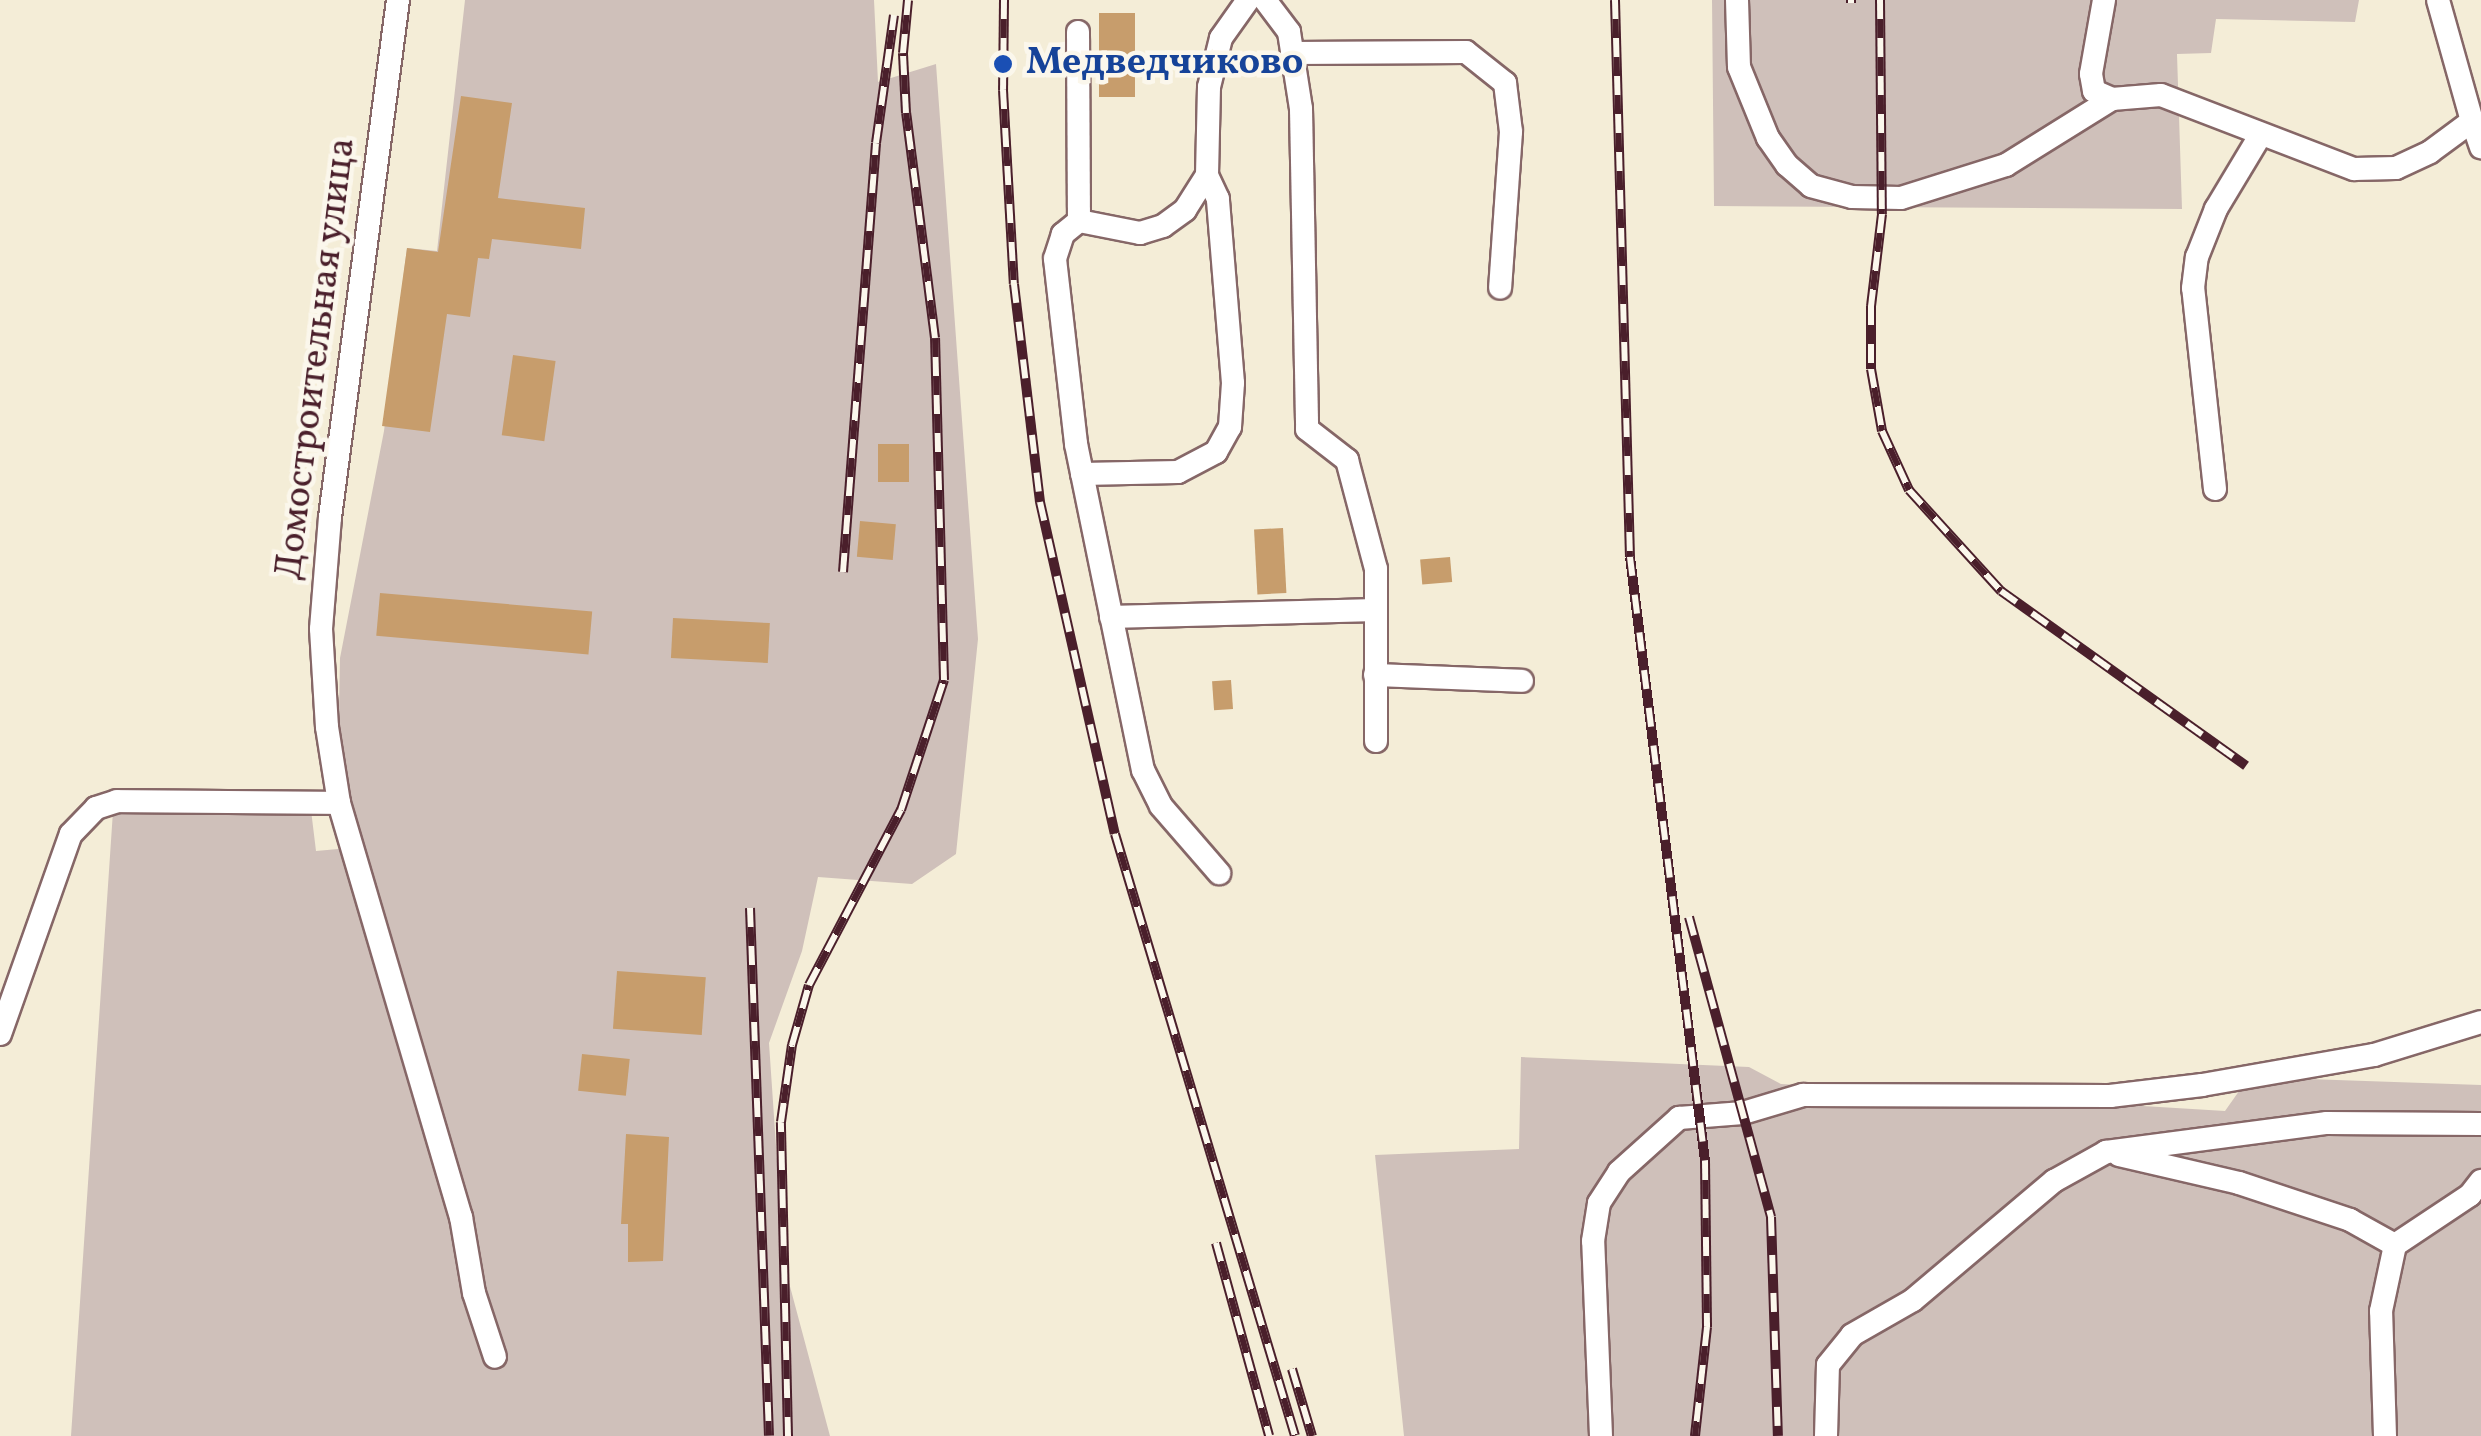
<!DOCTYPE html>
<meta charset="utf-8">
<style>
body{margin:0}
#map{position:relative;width:2481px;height:1436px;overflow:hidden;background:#f4edd7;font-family:Vollkorn,serif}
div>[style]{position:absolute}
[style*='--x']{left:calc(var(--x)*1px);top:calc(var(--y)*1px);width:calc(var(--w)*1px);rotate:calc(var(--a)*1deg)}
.industrial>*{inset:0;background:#cfc0ba}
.building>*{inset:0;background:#c79d6c;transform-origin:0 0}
.roads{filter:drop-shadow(2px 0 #866767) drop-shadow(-2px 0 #866767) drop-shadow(0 2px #866767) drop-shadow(0 -2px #866767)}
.minor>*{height:22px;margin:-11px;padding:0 11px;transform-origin:11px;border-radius:11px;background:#fff}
.rail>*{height:10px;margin-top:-5px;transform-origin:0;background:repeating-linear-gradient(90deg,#fbf7ec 0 19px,#4a1f2b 0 38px);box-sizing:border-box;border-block:2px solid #4a1f2b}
.dots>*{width:28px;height:28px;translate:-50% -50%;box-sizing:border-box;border:5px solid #fbf7ec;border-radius:50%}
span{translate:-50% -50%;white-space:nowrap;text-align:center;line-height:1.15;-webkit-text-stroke:9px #fbf7ec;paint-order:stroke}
.transit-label{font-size:38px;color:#164399;font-weight:700}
.left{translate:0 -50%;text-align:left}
.street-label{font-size:38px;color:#4a1f2b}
</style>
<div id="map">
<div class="industrial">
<i style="clip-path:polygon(465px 0,874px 0,878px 82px,936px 64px,978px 639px,956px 854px,912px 884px,818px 877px,802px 951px,769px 1043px,784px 1264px,830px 1436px,71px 1436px,113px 811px,311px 810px,316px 851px,349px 848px,339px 712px,340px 658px,384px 431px,407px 248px,437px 251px)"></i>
<i style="clip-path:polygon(1712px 0,2359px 0,2355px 22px,2216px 19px,2211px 53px,2177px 54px,2182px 209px,1714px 206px)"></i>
<i style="clip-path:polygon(1521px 1057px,1749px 1067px,1781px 1084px,2225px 1111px,2249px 1077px,2481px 1085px,2481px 1436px,1404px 1436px,1375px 1155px,1519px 1149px)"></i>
</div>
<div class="building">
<i style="left:1099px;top:13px;width:36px;height:84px"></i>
<i style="clip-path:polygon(461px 96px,512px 103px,498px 198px,585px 208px,581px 249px,492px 239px,489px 259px,478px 258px,470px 317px,447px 314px,430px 432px,382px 426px,407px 248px,438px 252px)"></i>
<i style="left:513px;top:355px;width:43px;height:81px;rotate:8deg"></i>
<i style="left:878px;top:444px;width:31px;height:38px"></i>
<i style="left:860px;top:521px;width:36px;height:36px;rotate:5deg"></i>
<i style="left:1283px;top:528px;width:65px;height:29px;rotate:87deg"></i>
<i style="left:1450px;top:557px;width:25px;height:30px;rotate:85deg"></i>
<i style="left:380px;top:593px;width:213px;height:43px;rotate:5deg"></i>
<i style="left:673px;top:618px;width:97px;height:40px;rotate:3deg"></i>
<i style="left:1231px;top:680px;width:29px;height:19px;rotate:86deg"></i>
<i style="left:617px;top:971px;width:89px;height:58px;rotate:4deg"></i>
<i style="left:582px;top:1054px;width:48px;height:37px;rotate:6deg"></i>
<i style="clip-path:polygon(626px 1134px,669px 1137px,663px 1261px,628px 1262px,628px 1224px,621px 1224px)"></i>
</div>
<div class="roads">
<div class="minor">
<i style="--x:398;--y:0;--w:521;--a:97.49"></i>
<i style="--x:330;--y:517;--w:112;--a:94.6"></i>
<i style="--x:321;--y:629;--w:98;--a:86.5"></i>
<i style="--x:327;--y:727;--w:77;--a:81"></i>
<i style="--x:339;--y:803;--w:432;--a:73.6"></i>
<i style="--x:461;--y:1217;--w:77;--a:80.3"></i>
<i style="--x:474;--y:1293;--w:67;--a:71.8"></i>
<i style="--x:1265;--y:0;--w:40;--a:53"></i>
<i style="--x:1289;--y:32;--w:78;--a:81.1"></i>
<i style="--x:1301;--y:109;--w:320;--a:88.9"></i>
<i style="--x:1307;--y:429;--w:51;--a:37.8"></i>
<i style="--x:1347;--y:460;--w:113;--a:75.1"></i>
<i style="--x:1376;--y:569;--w:172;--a:90"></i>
<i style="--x:1737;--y:0;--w:67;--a:88.3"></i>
<i style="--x:1739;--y:67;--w:77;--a:67.8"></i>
<i style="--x:1768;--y:138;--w:33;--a:55"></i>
<i style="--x:1787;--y:165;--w:32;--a:41"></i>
<i style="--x:1811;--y:186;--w:42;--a:15"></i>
<i style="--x:1852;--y:197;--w:49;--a:1.2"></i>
<i style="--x:1901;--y:198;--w:110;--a:-17.4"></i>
<i style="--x:2006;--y:165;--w:125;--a:-31.9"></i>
<i style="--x:2104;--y:0;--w:75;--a:100"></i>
<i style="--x:2091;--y:74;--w:17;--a:80"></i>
<i style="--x:2094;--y:91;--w:20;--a:24"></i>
<i style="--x:2112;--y:99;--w:49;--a:-4.7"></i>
<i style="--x:2161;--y:95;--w:207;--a:21"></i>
<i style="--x:2354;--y:169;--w:42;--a:-1.4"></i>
<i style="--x:2396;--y:168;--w:38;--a:-25"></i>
<i style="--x:2430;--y:152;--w:52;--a:-36.4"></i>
<i style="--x:2472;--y:121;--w:126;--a:-105.7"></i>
<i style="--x:1078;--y:32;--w:189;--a:89.7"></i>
<i style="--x:1292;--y:53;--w:174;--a:-0.3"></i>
<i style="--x:1466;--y:52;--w:50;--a:38.5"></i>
<i style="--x:1505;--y:83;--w:49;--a:83"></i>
<i style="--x:1511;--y:132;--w:156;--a:94"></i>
<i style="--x:2472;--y:121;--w:28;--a:71"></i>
<i style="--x:1207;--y:175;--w:41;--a:122.2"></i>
<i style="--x:1185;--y:210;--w:27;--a:144"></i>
<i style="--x:1163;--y:226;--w:24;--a:163"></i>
<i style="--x:1140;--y:233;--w:62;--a:-168.9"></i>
<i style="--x:1079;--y:221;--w:21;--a:141"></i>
<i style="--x:1063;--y:234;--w:26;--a:108"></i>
<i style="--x:1055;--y:259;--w:186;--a:83.5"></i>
<i style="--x:1076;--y:444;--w:333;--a:78.4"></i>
<i style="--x:1143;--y:770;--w:40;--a:63.4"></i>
<i style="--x:1161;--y:806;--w:89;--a:49.1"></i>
<i style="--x:1082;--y:474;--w:96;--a:-1.2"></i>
<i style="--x:1178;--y:472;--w:43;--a:-27.8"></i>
<i style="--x:1216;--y:452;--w:29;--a:-61"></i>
<i style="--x:1230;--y:427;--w:44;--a:-86.1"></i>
<i style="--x:1233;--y:383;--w:185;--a:-94.7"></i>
<i style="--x:1218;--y:199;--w:26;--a:-115"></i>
<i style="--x:1207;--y:175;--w:88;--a:-88.7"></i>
<i style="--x:1209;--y:87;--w:50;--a:-76.2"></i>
<i style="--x:1221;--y:38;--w:47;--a:-54.6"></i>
<i style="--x:2215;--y:489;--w:202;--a:-96.2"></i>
<i style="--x:2193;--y:288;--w:31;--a:-83"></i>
<i style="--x:2197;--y:257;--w:52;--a:-68.4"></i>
<i style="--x:2216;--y:209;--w:87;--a:-59"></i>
<i style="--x:1111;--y:617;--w:264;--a:-1.5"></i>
<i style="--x:1375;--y:675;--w:147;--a:2.3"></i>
<i style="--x:0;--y:1034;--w:212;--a:-70.5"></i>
<i style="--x:71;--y:834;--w:36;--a:-46"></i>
<i style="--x:96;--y:808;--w:22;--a:-18"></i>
<i style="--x:117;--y:801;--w:222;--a:0.5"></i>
<i style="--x:2119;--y:1155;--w:123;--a:13.1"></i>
<i style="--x:2239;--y:1183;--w:117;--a:18.4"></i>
<i style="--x:2350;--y:1220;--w:51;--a:29.1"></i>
<i style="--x:1601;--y:1436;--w:195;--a:-92.3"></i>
<i style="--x:1593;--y:1241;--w:38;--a:-81"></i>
<i style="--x:1599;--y:1203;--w:37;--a:-57"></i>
<i style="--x:1619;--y:1172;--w:81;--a:-42"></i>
<i style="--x:1679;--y:1118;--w:64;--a:-4.5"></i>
<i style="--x:1743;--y:1113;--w:63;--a:-16.7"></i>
<i style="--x:1803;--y:1095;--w:307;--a:0.2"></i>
<i style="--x:2110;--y:1096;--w:93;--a:-6.8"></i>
<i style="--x:2202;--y:1085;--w:175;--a:-9.9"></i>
<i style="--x:2374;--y:1055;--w:112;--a:-17.1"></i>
<i style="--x:1826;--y:1436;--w:71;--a:-88.4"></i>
<i style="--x:1828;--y:1365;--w:38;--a:-51"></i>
<i style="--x:1852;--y:1335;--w:70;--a:-29.8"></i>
<i style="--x:1913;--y:1300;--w:185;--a:-40.2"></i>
<i style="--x:2054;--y:1181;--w:60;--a:-29.1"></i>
<i style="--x:2106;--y:1152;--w:223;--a:-7.5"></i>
<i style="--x:2327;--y:1123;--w:154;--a:0.4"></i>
<i style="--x:2385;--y:1436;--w:125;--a:-91.8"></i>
<i style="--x:2381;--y:1311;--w:67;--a:-78"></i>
<i style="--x:2395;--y:1245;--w:90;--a:-33.7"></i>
<i style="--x:2470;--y:1195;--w:18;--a:-52"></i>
</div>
</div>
<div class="rail">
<i style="--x:1004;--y:0;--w:90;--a:90.6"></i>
<i style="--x:1003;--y:90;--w:194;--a:86.8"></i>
<i style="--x:1014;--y:284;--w:220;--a:83.2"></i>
<i style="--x:1040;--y:502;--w:340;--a:77.3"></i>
<i style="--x:1115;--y:834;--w:628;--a:73.35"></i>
<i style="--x:1615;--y:0;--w:557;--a:88.46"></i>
<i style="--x:1630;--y:557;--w:609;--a:82.92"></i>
<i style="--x:1705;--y:1161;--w:166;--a:89.3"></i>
<i style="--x:1707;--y:1327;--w:110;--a:96.3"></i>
<i style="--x:1851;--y:0;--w:3;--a:90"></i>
<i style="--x:1880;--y:0;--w:214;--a:89.5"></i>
<i style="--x:1882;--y:214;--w:93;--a:96.8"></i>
<i style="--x:1871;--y:306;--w:63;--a:90"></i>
<i style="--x:1871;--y:369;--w:63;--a:79.9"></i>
<i style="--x:1882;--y:431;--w:65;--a:65.4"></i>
<i style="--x:1909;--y:490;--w:137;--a:47.7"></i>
<i style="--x:2001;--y:591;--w:301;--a:35.5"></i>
<i style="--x:843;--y:572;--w:430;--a:-85.6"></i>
<i style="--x:876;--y:143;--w:129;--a:-82"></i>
<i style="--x:750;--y:908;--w:528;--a:87.94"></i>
<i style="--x:1689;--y:917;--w:311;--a:74.7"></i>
<i style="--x:1771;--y:1217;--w:219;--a:88.2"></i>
<i style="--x:1216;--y:1243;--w:200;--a:74.6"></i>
<i style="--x:1292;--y:1369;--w:70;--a:73.4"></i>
<i style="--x:788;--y:1436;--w:314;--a:-91.3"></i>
<i style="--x:781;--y:1122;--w:78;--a:-81.9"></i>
<i style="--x:792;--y:1045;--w:62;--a:-74.2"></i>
<i style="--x:809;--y:985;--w:198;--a:-62.3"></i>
<i style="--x:901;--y:810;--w:137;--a:-71.7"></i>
<i style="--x:944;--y:680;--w:342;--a:-91.5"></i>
<i style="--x:935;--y:338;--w:227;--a:-97.3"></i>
<i style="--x:906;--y:113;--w:60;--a:-92.9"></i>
<i style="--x:903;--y:53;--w:53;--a:-84.6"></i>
</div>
<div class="dots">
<i style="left:1003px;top:64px;background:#1a4fb4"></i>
</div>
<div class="transit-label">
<span class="left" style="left:1026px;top:64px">Медведчиково</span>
</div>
<div class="street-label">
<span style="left:317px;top:359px;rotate:-83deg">Домостроительная улица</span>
</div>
</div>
